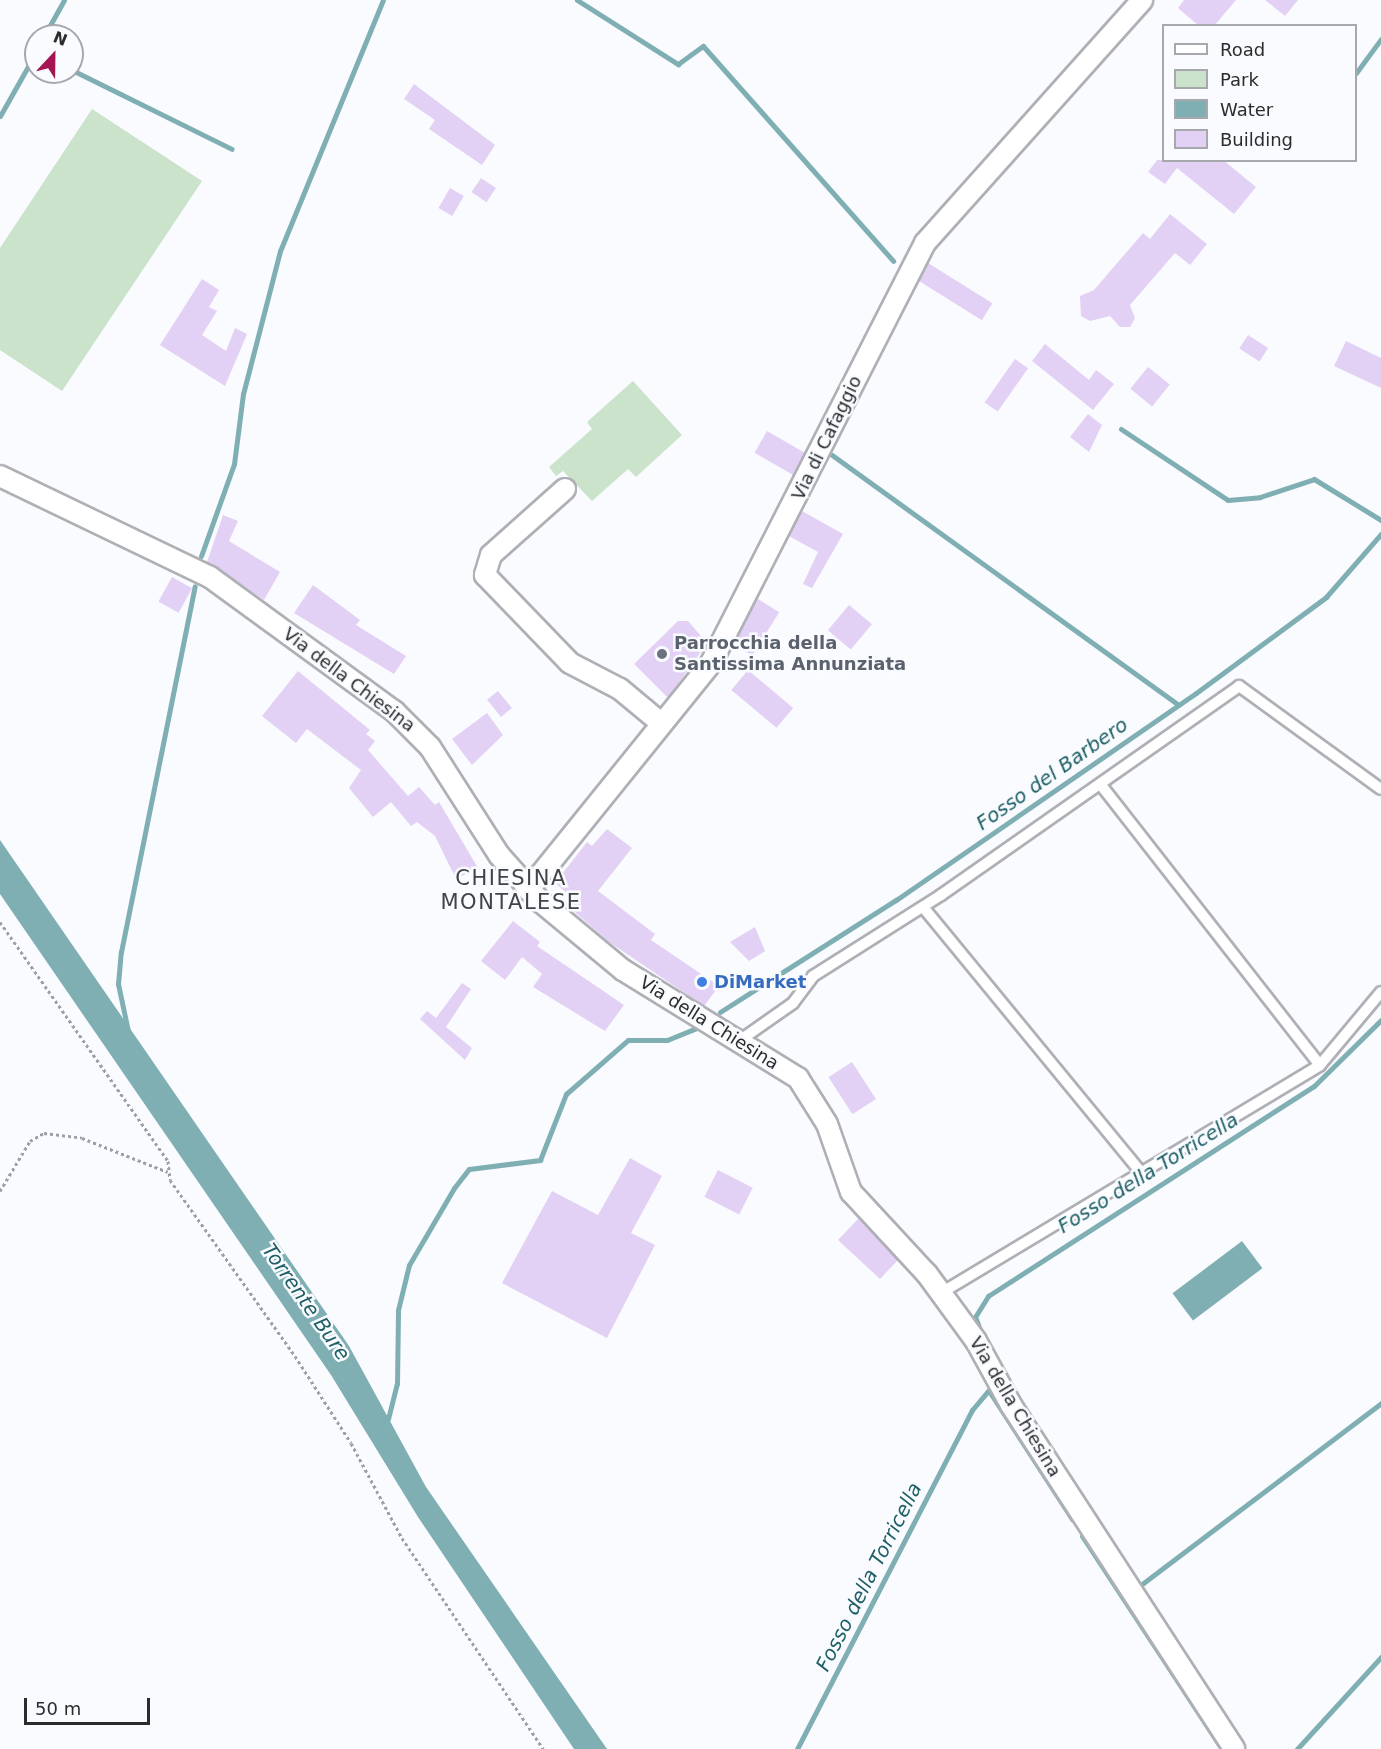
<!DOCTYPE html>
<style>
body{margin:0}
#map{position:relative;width:1381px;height:1749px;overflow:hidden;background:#f9fbff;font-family:"DejaVu Sans",sans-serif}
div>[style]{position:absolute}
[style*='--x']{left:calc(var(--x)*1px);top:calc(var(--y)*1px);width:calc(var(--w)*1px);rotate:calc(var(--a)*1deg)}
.green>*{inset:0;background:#cae3ca}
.water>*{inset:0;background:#7fafb3;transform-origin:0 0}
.stream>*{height:5px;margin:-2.5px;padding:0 2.5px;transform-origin:2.5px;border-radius:2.5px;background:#7fafb3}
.building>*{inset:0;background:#e3d1f5;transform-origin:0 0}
.path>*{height:3px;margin-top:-1.5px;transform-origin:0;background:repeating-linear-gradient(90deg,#9e9fa2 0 3px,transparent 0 6px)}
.roads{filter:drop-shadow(2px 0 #afb0b5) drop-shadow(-2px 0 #afb0b5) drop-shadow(0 2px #afb0b5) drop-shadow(0 -2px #afb0b5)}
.service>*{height:10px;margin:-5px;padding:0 5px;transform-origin:5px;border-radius:5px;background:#fff}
.minor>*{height:20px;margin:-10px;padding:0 10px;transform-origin:10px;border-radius:10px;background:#fff}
.dots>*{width:16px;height:16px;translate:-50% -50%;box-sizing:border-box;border:3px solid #f9fbff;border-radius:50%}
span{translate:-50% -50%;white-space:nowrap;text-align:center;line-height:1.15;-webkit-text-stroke:5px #f9fbff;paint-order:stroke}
.street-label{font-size:18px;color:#2b2c2e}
.worship-label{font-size:18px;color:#5b616d;font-weight:700}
.left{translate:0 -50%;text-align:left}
.shop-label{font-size:18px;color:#366cbe;font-weight:700}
.water-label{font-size:20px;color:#1d5f64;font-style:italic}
.quarter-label{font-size:21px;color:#414347;letter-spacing:1.5px}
.legend{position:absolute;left:1162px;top:24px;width:195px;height:138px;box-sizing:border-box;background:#f9fbff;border:2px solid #a7a8ab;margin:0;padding:8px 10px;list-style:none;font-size:18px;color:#2b2c2e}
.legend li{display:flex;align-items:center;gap:12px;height:30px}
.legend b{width:30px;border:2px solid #a7a8ab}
.north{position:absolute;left:24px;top:24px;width:60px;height:60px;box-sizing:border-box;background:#f9fbff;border:2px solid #a7a8ab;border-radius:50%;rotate:22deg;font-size:16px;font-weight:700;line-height:24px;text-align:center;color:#2b2c2e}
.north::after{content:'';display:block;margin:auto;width:21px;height:27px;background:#a51453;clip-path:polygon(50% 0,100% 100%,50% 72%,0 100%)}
.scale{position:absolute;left:24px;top:1698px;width:126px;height:27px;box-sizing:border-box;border:3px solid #2b2c2e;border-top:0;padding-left:8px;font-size:18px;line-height:21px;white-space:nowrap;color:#2b2c2e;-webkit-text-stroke:4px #f9fbff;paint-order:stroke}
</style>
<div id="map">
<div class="green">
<i style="clip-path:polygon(92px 109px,202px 181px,62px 391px,0 350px,0 248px)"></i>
<i style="clip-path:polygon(633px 381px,682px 435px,636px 477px,628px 469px,592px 501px,563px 471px,556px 476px,549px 467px,592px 429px,587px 422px)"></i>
</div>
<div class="water">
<i style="clip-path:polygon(0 840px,349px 1346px,426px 1487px,607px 1749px,574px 1749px,418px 1517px,331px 1375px,0 894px)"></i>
<i style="left:1242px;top:1241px;width:34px;height:87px;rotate:53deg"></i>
</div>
<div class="stream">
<i style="--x:577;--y:0;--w:120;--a:32.4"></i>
<i style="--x:678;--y:64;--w:31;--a:-36"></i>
<i style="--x:703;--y:46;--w:287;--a:48.5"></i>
<i style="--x:44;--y:36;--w:41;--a:-60.9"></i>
<i style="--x:72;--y:70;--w:178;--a:26.3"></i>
<i style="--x:1356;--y:73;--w:42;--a:-53.7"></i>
<i style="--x:0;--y:116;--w:73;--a:-60.6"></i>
<i style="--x:1121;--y:429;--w:128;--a:33.6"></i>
<i style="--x:1228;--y:500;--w:32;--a:-5"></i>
<i style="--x:1260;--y:497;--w:57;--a:-18.4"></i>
<i style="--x:1314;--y:479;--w:79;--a:31.5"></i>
<i style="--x:832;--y:455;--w:427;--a:35.8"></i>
<i style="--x:201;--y:556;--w:98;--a:-70.3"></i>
<i style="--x:234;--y:464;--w:71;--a:-82.7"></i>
<i style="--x:243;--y:394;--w:148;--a:-75.5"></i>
<i style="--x:280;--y:251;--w:271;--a:-67.7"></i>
<i style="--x:720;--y:1012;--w:209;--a:-32.5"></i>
<i style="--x:896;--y:900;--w:364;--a:-34.6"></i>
<i style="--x:1196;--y:693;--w:162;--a:-36.4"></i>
<i style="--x:1326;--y:597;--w:84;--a:-48.9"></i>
<i style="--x:128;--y:1031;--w:48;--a:-102"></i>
<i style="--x:118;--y:984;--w:32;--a:-85"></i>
<i style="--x:121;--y:952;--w:373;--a:-78.6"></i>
<i style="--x:982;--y:1335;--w:19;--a:-111"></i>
<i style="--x:975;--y:1317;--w:25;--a:-58"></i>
<i style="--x:988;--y:1296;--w:388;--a:-32.8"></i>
<i style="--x:1314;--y:1086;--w:94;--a:-44.6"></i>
<i style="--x:989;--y:1391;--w:153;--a:57"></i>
<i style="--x:388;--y:1419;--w:36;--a:-76"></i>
<i style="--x:397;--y:1384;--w:74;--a:-89.2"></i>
<i style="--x:398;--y:1310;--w:46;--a:-76.3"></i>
<i style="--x:409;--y:1265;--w:89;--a:-59.7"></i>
<i style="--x:454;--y:1188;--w:24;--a:-52"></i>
<i style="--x:469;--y:1169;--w:72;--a:-7.2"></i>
<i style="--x:540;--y:1160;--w:71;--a:-68.5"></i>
<i style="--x:566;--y:1094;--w:82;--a:-41.1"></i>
<i style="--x:628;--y:1040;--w:39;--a:0"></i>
<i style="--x:667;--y:1040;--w:35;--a:-22"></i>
<i style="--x:1082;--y:1536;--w:255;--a:56.7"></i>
<i style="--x:1142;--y:1584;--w:300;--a:-37.1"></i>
<i style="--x:797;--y:1749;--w:382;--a:-62.7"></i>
<i style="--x:972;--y:1410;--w:26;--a:-50"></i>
<i style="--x:1297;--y:1749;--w:125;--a:-47.6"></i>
</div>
<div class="building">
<i style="clip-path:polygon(1184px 0,1236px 0,1214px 26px,1199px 26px,1178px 8px)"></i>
<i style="clip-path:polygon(1265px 0,1298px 0,1285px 16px)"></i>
<i style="clip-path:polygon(414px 84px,495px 145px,482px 165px,429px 129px,435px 120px,404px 99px)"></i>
<i style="clip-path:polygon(1157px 160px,1223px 160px,1256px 187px,1234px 214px,1177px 168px,1165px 184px,1148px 172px)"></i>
<i style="left:481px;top:178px;width:18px;height:17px;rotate:34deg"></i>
<i style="left:450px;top:188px;width:16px;height:23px;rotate:30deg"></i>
<i style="clip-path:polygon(1170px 214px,1207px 244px,1190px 265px,1175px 253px,1130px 305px,1135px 318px,1130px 327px,1120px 327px,1110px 316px,1090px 321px,1081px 316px,1080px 296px,1094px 290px,1143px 233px,1150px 239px)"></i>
<i style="left:928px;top:263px;width:76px;height:20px;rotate:32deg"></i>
<i style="clip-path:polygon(202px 279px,219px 290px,209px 307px,217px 311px,202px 335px,226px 351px,235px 328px,247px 334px,225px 386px,160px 345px)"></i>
<i style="left:1248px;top:335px;width:24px;height:16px;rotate:33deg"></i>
<i style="clip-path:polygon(1346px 341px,1381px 358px,1381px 388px,1334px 366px)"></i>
<i style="clip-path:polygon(1045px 344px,1089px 380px,1096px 370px,1114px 384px,1093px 410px,1032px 361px)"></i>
<i style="left:1015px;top:359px;width:16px;height:53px;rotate:35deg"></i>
<i style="left:1148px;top:367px;width:28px;height:28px;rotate:39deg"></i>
<i style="clip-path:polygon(1088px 414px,1102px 425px,1089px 452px,1070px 437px)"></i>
<i style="left:767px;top:431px;width:44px;height:25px;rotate:30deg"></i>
<i style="clip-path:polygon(802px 511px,843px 534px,812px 588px,803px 584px,818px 552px,789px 536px)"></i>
<i style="clip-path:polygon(223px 515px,238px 521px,229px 541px,280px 572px,264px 600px,207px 562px)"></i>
<i style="left:172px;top:577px;width:23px;height:28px;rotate:29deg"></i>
<i style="clip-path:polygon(313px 585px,360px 620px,356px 625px,406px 656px,394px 674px,294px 613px)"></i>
<i style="left:758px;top:599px;width:25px;height:51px;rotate:32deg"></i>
<i style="left:849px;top:605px;width:30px;height:33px;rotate:40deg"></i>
<i style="clip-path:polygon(678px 621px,688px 621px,707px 643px,668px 698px,634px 664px)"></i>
<i style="left:748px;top:670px;width:59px;height:26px;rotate:40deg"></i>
<i style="clip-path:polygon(298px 671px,370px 730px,366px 734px,375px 741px,368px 750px,408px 796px,419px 787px,435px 805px,439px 802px,478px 868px,456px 879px,435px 836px,417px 822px,411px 826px,391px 802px,373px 817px,349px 788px,361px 770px,307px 729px,296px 743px,262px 716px)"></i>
<i style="left:498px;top:691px;width:22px;height:14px;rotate:51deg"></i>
<i style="clip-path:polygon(487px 713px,503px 735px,472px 765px,452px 739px)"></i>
<i style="clip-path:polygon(607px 829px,632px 848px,598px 891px,655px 934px,651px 940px,719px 986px,704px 1006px,609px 942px,569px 907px,575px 900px,555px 883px,587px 842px,592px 846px)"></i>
<i style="clip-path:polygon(513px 921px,540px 942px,537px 946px,624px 1005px,605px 1031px,533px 987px,542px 974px,522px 957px,505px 980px,481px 961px)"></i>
<i style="clip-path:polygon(755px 927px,765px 951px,749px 961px,730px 942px)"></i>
<i style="clip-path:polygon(462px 983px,471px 989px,446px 1027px,472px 1048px,465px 1060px,420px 1019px,427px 1011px,436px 1018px)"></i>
<i style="left:852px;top:1062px;width:44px;height:28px;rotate:57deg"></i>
<i style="clip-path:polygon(630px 1158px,662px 1176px,631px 1233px,655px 1245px,607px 1338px,502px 1283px,552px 1191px,598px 1215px)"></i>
<i style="left:718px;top:1170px;width:39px;height:30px;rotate:27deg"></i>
<i style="clip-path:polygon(859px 1218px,898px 1260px,880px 1279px,838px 1240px)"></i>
</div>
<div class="path">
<i style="--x:0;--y:922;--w:292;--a:54.9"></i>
<i style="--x:168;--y:1161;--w:19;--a:84"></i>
<i style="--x:170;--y:1180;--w:216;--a:54.6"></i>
<i style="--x:295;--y:1356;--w:103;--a:57.2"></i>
<i style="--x:351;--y:1443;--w:108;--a:61.8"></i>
<i style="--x:402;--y:1538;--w:254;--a:56.2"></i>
<i style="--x:0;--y:1191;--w:58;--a:-59"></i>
<i style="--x:30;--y:1141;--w:16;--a:-30"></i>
<i style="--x:44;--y:1133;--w:38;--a:7"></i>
<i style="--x:82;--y:1138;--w:92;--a:21.6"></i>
</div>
<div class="roads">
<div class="service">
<i style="--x:1101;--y:785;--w:355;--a:52"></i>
<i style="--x:923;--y:907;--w:343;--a:50.6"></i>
<i style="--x:739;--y:1041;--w:66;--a:-35.1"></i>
<i style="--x:793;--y:1003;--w:34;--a:-53"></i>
<i style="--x:813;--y:976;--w:151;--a:-32.3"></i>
<i style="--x:941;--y:895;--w:364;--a:-35"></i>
<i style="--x:1239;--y:686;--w:175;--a:36"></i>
<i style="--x:941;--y:1293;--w:442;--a:-31"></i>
<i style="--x:1320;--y:1065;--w:95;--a:-50.1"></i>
</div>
<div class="minor">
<i style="--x:0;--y:476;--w:233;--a:25.7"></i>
<i style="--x:210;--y:577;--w:228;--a:36.1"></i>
<i style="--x:394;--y:711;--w:51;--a:45"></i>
<i style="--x:430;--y:747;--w:128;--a:57.4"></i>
<i style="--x:499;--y:855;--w:63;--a:48.2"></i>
<i style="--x:541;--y:902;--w:107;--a:39.7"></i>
<i style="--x:623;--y:970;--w:206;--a:31.7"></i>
<i style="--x:798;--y:1078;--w:54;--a:57.8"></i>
<i style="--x:827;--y:1124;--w:72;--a:70.6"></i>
<i style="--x:851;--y:1192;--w:112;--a:47.2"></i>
<i style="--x:927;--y:1274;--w:83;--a:53.8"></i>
<i style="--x:976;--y:1341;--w:73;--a:61.3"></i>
<i style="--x:1011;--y:1405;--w:410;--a:57"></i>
<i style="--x:565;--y:489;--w:99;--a:138.3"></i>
<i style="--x:491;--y:555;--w:21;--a:107"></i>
<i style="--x:485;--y:575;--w:122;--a:46"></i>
<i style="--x:570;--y:663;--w:56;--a:27.5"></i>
<i style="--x:620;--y:689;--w:53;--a:39.7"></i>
<i style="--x:528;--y:890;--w:292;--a:-51.1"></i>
<i style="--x:711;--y:663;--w:471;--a:-63"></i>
<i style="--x:925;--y:243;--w:326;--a:-48.2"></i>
</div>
</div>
<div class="dots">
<i style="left:662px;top:654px;background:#6b7280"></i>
<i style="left:702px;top:982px;background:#3f7fe0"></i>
</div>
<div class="street-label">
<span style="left:827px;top:438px;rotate:-64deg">Via di Cafaggio</span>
<span style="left:349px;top:680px;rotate:37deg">Via della Chiesina</span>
<span style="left:709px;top:1023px;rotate:32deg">Via della Chiesina</span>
<span style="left:1015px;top:1407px;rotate:59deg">Via della Chiesina</span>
</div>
<div class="worship-label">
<span class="left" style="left:674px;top:654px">Parrocchia della<br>Santissima Annunziata</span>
</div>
<div class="shop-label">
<span class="left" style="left:714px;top:982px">DiMarket</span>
</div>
<div class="water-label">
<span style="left:1052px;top:774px;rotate:-35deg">Fosso del Barbero</span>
<span style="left:1148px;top:1173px;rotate:-32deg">Fosso della Torricella</span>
<span style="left:306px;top:1302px;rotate:55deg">Torrente Bure</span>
<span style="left:869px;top:1577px;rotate:-63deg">Fosso della Torricella</span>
</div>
<div class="quarter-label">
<span style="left:511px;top:890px">CHIESINA<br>MONTALESE</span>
</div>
<ul class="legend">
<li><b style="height:8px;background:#fff"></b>Road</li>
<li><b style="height:16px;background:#cae3ca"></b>Park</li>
<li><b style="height:16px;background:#7fafb3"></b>Water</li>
<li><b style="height:16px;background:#e3d1f5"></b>Building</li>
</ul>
<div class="north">N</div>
<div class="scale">50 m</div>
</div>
